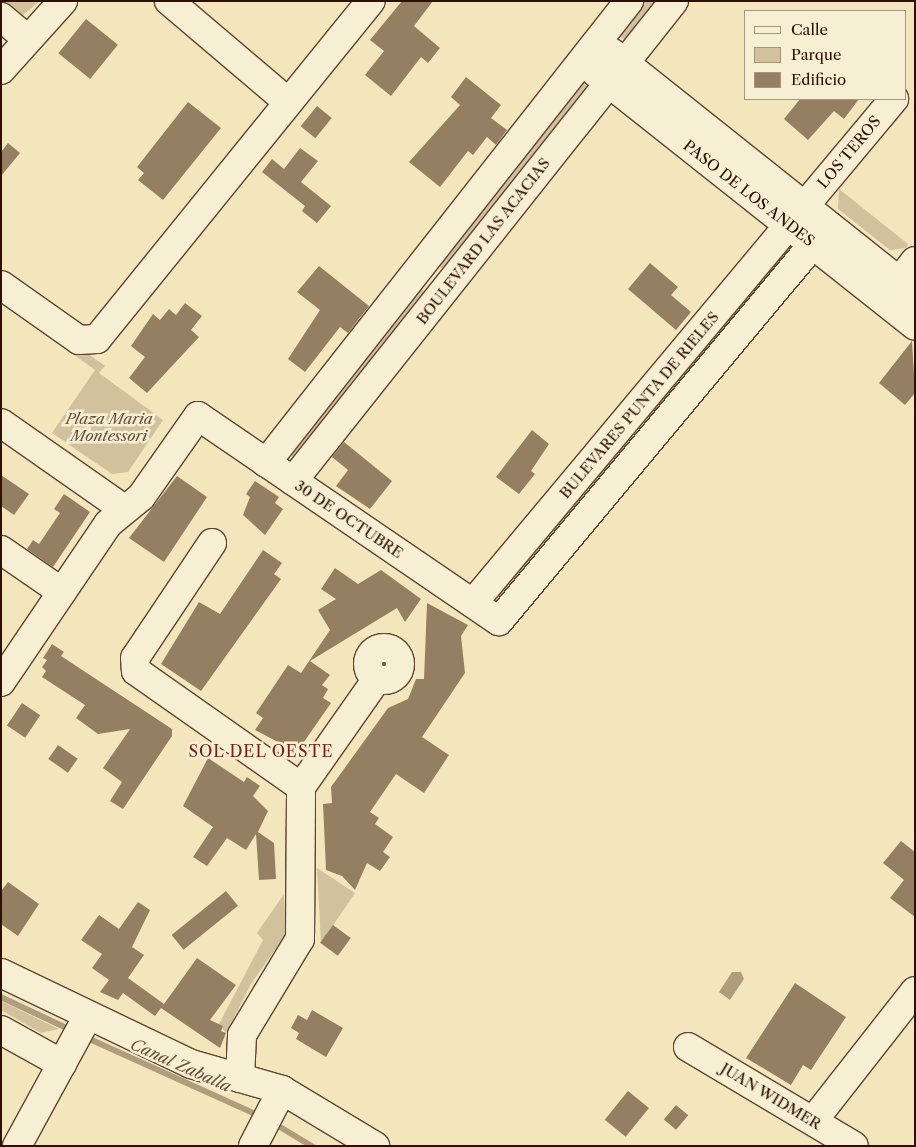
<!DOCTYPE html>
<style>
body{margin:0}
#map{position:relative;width:916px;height:1147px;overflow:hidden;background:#f3e6bd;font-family:"Libre Caslon Text",serif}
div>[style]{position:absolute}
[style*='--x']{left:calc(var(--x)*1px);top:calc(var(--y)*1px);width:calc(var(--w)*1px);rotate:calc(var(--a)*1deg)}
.green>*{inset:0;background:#d2c19d}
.water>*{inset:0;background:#b09d7d}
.stream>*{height:5.5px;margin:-2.75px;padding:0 2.75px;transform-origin:2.75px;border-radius:2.75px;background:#b09d7d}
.building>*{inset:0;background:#957f63;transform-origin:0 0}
.roads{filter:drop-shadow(1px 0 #604530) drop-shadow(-1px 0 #604530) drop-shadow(0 1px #604530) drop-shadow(0 -1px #604530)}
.minor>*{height:28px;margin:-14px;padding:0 14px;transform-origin:14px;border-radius:14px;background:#f7efd4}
.minor>.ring{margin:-14px;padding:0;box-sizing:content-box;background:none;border:28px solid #f7efd4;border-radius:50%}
span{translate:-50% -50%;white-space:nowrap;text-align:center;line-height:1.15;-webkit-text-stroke:5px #f7efd4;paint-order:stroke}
.street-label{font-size:15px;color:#2f0f01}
.park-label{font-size:15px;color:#684d38;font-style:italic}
.neighbourhood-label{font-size:16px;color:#7a1f14;letter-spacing:1px}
.water-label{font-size:16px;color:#694f39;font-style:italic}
.frame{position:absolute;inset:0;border:2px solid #2f0f01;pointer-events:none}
.legend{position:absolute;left:744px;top:10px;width:162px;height:90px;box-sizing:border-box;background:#f7efd4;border:1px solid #a79580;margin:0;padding:6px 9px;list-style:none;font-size:15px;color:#2f0f01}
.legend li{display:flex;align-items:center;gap:10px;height:25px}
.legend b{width:25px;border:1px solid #a79580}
</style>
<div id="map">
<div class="green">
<i style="clip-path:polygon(5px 1px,40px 1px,23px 15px)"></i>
<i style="clip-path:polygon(641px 1px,661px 1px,624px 40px,618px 34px)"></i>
<i style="clip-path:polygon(582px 81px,589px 89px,444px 269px,439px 267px)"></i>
<i style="clip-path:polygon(839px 189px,908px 244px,906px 248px,890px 250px,838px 209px)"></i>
<i style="clip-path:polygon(786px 244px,794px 247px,648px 419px,645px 416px)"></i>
<i style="clip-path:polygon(419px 285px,425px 293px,296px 457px,291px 455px,287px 452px)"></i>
<i style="clip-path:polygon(1px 291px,105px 366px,99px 373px,163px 420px,128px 472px,112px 474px,52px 433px,95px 370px,1px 302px)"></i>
<i style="clip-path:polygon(630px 434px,634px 438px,501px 599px,497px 596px,494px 592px)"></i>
<i style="clip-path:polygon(317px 868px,355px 893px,321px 943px)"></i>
<i style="clip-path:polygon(284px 894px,286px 934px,251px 984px,226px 1033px,219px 1024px,263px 940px,257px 933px)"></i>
<i style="clip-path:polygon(1px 1001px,59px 1029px,41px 1033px,1px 1010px)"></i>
</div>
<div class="water">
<i style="clip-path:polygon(732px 972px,741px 972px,744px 979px,730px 1000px,719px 992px)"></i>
</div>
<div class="stream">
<i style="--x:1;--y:997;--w:77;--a:25.2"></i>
<i style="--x:92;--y:1040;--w:182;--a:24.3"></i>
<i style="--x:282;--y:1128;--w:35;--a:31"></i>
</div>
<div class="building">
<i style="clip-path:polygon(402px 1px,433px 1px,414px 26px,440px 48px,428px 63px,421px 57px,391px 96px,365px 75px,384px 51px,370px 40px)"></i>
<i style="left:86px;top:19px;width:41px;height:44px;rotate:39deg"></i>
<i style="clip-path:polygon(466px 77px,501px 105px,491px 118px,507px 130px,496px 145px,487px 137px,473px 155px,468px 151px,440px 187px,409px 162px,460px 105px,451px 97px)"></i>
<i style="clip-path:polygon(800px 99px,859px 99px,844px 119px,834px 111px,808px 140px,784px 119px)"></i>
<i style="clip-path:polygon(188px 102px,221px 128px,163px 200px,138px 180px,144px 173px,137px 167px)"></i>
<i style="left:317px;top:106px;width:19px;height:26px;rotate:39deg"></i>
<i style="clip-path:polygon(8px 143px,20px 153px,1px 176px,1px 152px)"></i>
<i style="clip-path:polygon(300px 148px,318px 161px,301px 182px,331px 206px,317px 223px,302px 211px,305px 206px,262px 172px,272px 159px,284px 169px)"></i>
<i style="clip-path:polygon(650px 263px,678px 287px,671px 295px,691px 312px,676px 330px,628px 289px)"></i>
<i style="clip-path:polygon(319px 266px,369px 306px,348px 333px,340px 327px,305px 372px,288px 359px,320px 310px,297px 292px)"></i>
<i style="clip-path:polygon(185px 303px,202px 316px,191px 330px,199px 337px,147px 393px,129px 378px,145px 357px,131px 346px,153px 314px,160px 320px,169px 309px,176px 315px)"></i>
<i style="clip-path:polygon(912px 341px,915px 393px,905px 405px,879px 383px)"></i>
<i style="clip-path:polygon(532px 430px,549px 444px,531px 471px,535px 474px,519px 494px,496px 477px)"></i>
<i style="clip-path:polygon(344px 442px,392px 481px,370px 509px,336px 486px,348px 470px,332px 457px)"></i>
<i style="clip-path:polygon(1px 475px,29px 494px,14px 515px,1px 506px)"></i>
<i style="clip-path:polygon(177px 476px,207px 497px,164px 562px,129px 538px)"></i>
<i style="clip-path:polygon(255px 481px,279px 497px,275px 503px,283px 509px,265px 535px,243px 515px,250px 497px,246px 494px)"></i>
<i style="clip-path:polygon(64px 494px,90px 512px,53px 567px,27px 549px,33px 540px,39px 544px,60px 513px,54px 509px)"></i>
<i style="clip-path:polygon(263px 550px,282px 563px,274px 574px,281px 579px,201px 691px,161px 664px,199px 602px,220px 614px)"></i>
<i style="clip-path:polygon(335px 568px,358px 584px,381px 570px,421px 599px,405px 622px,397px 608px,310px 661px,330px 675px,322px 685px,328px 689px,323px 698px,331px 703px,297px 752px,255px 730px,263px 718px,256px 713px,288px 665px,301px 673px,330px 630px,318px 610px,336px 599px,321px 589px)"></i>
<i style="clip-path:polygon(427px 603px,468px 625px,461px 636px,465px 673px,422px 737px,449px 755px,424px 793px,396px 774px,370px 812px,379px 818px,375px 824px,393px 837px,383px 852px,390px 857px,380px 871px,367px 863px,355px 890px,342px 876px,326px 870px,323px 804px,332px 803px,331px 787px,388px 708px,408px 699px,416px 679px,424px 679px)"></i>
<i style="clip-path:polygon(52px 644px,64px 652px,61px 656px,172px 729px,172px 736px,123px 809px,110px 801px,122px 782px,103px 768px,130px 729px,98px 734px,76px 718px,85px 705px,42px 677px,46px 671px,42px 667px,47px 660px,43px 658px)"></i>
<i style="left:22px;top:703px;width:22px;height:27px;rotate:34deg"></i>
<i style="left:58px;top:745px;width:24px;height:17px;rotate:35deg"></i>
<i style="clip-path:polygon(208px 758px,244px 782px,247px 777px,260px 786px,253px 796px,268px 811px,258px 832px,274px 843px,276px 879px,259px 880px,256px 834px,246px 850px,227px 838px,207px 866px,193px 857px,213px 827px,183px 806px)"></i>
<i style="clip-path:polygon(901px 841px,915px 852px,915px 917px,890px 898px,904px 880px,883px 863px)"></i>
<i style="clip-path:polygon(8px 882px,39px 904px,18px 936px,1px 924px,1px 891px)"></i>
<i style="left:226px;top:891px;width:19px;height:70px;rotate:51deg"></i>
<i style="clip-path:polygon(138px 902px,150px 910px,132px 947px,144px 955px,128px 978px,164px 1004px,197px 958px,236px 985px,210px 1020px,223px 1026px,221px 1031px,226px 1033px,220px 1048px,161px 1008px,155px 1016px,123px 993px,118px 1000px,100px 992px,109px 980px,92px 968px,102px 954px,81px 940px,99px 915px,119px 929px)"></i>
<i style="left:333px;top:925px;width:22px;height:22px;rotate:36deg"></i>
<i style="clip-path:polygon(795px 983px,846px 1017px,811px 1070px,803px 1065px,791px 1085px,746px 1058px)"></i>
<i style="clip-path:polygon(312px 1010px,343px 1028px,326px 1057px,296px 1039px,299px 1033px,291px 1028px,298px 1015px,307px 1020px)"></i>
<i style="left:628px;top:1091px;width:27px;height:37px;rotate:39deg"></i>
<i style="left:676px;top:1105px;width:16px;height:19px;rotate:40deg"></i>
</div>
<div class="roads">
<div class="minor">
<i style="--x:169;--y:1;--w:155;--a:40.3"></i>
<i style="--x:1;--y:17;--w:35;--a:40"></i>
<i style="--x:611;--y:52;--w:389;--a:38.5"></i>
<i style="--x:1;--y:70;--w:93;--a:-48.1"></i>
<i style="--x:595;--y:72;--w:409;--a:38.4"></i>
<i style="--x:1;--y:285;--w:95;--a:35.2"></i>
<i style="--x:79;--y:340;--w:18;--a:-3"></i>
<i style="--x:97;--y:339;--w:435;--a:-51"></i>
<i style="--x:888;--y:296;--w:44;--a:-52.4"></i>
<i style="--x:1;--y:423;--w:150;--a:35"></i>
<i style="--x:266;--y:463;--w:588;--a:-51.84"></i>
<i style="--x:293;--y:481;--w:613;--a:-51.56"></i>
<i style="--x:212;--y:543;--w:138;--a:123.8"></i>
<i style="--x:135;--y:658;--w:13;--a:86"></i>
<i style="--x:136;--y:671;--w:202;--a:35.1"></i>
<i style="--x:1;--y:550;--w:74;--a:34.5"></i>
<i style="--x:473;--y:603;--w:657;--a:-50.13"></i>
<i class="ring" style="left:368px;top:648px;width:4px;height:4px"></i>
<i style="--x:1;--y:682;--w:191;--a:-55.9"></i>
<i style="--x:108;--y:524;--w:43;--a:-39.3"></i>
<i style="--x:141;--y:497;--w:99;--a:-54.9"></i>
<i style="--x:198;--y:416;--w:364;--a:34.3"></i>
<i style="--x:499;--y:621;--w:515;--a:-50.19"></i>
<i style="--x:1;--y:973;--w:211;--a:25.6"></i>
<i style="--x:191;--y:1064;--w:95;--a:15.9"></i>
<i style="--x:282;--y:1090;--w:109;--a:31.1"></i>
<i style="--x:1;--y:1030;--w:70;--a:29.1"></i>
<i style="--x:688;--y:1047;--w:193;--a:30.8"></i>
<i style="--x:240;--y:1078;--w:43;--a:-87.3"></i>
<i style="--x:242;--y:1035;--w:112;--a:-58.9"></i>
<i style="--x:300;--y:939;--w:152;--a:-89.6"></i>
<i style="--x:301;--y:787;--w:132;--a:-54.9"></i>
<i style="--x:813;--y:1121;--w:165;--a:-51.9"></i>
<i style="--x:17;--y:1146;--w:148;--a:-61.4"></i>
<i style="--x:253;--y:1146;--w:63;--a:-62.6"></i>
</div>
</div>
<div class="street-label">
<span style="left:849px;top:152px;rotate:-50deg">LOS TEROS</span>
<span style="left:749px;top:193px;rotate:38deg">PASO DE LOS ANDES</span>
<span style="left:483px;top:241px;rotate:-52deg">BOULEVARD LAS ACACIAS</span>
<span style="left:639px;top:405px;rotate:-50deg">BULEVARES PUNTA DE RIELES</span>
<span style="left:349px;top:519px;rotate:34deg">30 DE OCTUBRE</span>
<span style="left:771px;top:1096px;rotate:31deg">JUAN WIDMER</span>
</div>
<div class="park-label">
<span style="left:109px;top:427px">Plaza Maria<br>Montessori</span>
</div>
<div class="neighbourhood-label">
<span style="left:261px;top:751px">SOL DEL OESTE</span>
</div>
<div class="water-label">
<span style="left:181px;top:1065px;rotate:24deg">Canal Zaballa</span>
</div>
<div class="frame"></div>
<ul class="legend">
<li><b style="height:6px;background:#f7efd4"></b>Calle</li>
<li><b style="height:14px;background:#d2c19d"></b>Parque</li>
<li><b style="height:14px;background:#957f63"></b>Edificio</li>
</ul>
</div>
